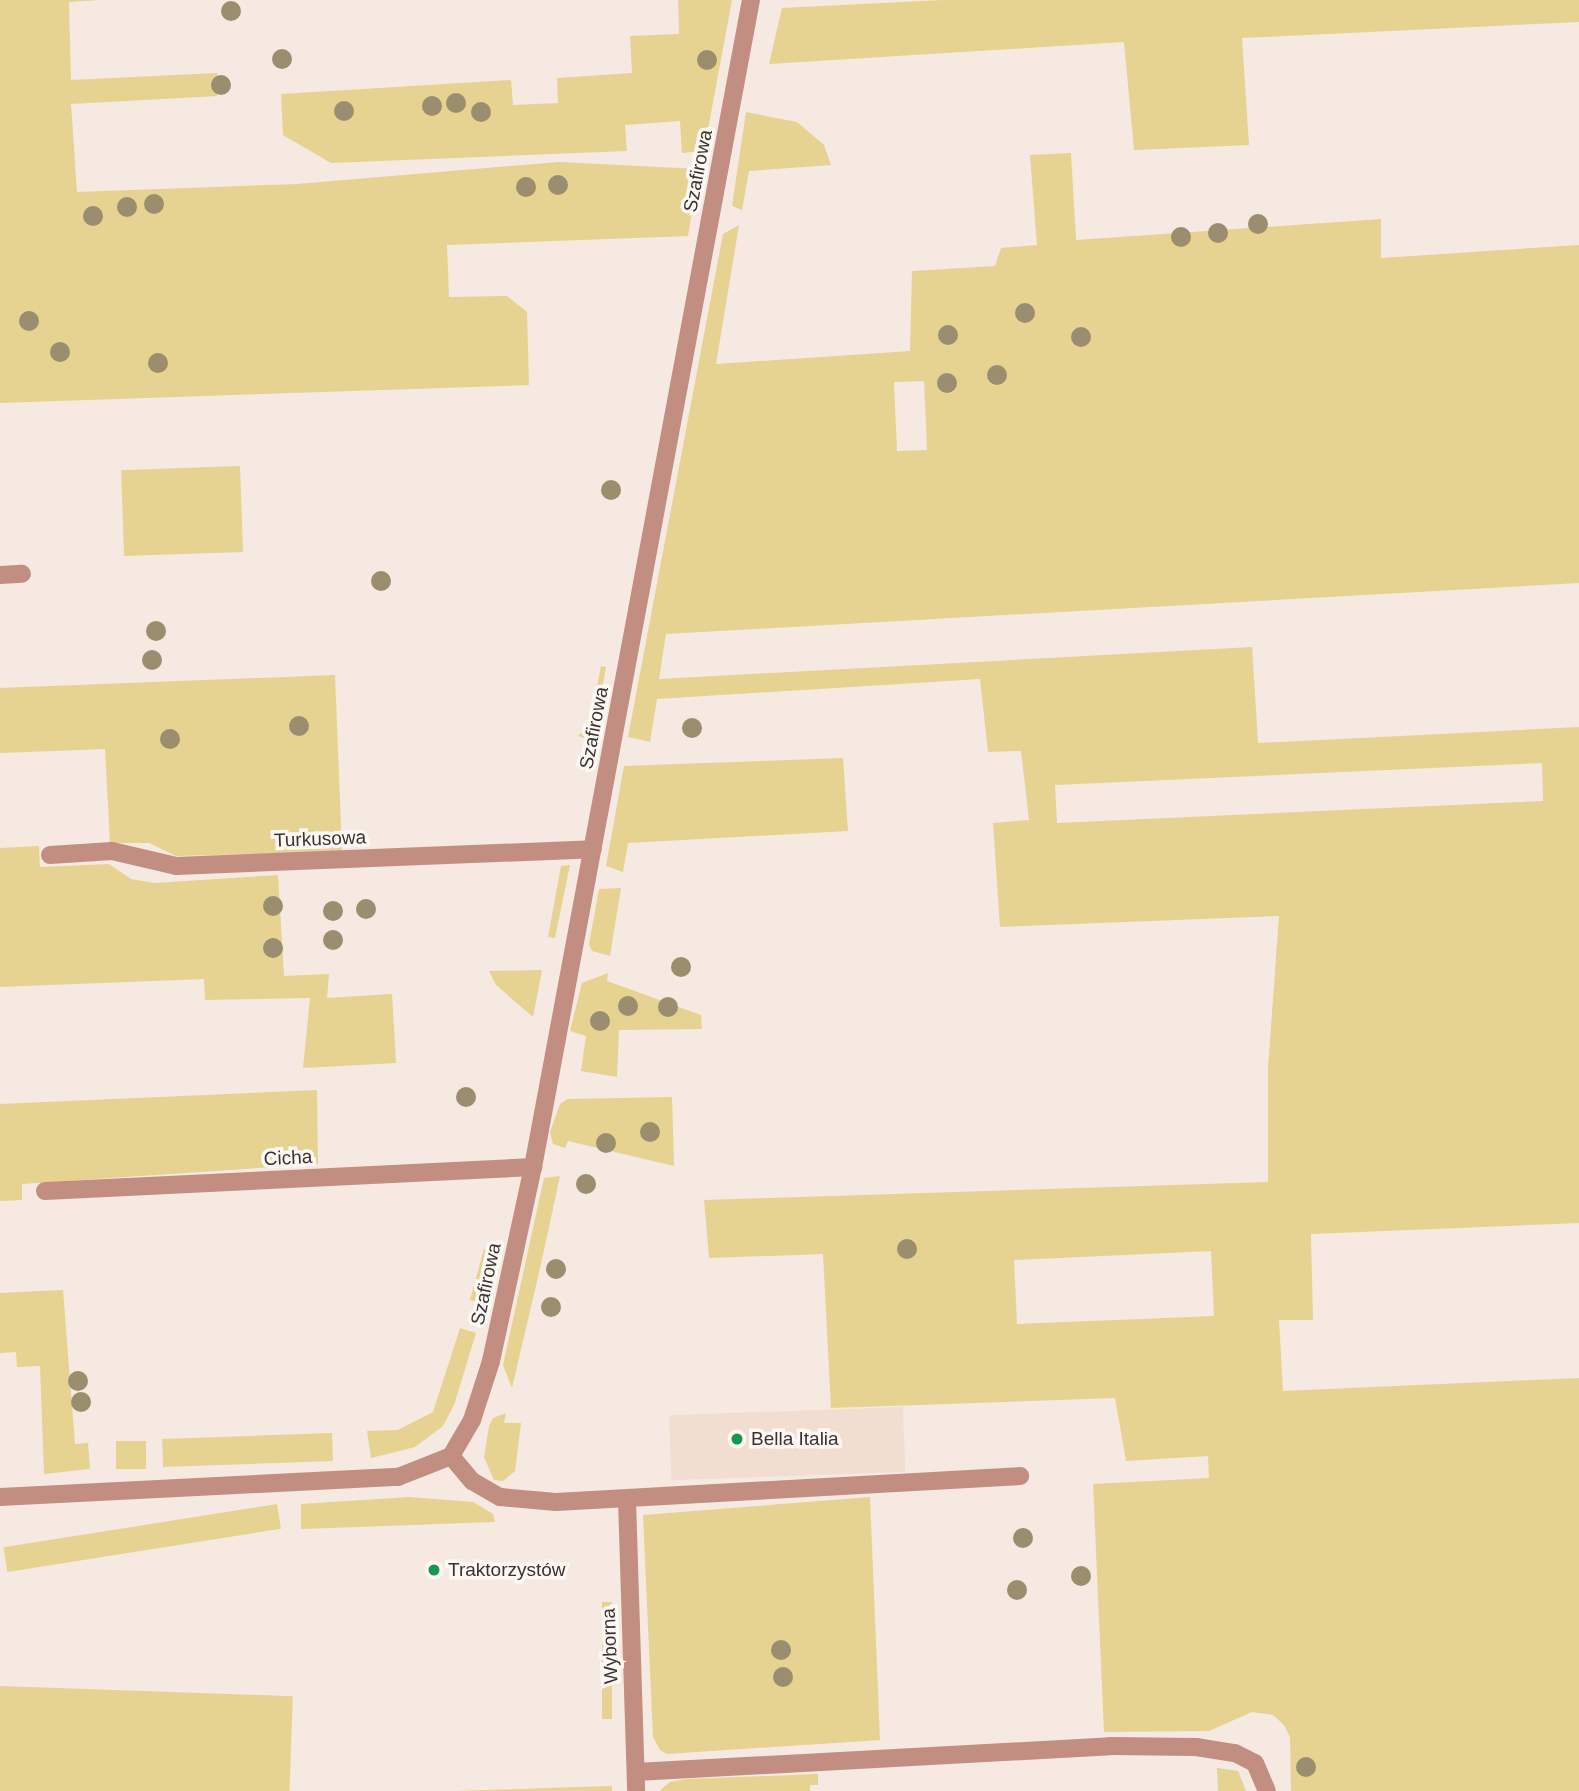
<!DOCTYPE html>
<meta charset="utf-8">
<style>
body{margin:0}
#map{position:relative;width:1579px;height:1791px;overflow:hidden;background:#f6e9e1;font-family:Arial,sans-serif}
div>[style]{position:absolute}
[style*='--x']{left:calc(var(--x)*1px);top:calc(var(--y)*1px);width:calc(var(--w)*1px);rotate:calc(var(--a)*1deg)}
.built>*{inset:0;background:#f2ded1;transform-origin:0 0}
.green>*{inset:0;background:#e6d291;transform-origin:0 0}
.minor>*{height:18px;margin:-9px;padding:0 9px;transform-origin:9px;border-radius:9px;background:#c18e81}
.trees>*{width:20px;height:20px;margin:-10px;border-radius:50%;background:#9b8e6e}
.dots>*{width:19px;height:19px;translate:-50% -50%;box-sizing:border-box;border:4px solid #fef8f5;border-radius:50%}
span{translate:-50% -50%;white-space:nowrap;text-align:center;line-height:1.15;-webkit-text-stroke:7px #fef8f5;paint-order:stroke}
.street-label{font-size:19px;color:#393431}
.poi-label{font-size:19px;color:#393431}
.left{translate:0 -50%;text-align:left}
</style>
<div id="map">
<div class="built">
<i style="left:903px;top:1407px;width:65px;height:234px;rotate:88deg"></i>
</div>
<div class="green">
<i style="clip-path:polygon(0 0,100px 0,69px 2px,71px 80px,217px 73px,217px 96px,71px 104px,77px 192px,297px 184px,559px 162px,699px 169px,688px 236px,447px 245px,449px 297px,507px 296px,527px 312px,529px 385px,0 403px)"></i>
<i style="clip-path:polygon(678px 0,732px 0,704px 151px,682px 153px,680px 121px,625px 125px,627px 151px,331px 163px,283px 135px,281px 94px,511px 80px,513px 105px,558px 103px,557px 78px,632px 73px,630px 36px,679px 34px)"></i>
<i style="clip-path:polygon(943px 0,1579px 0,1579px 22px,1242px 38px,1249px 145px,1134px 150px,1124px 42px,769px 64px,782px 8px)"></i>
<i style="clip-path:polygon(746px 112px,797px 122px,824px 145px,831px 165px,749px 171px,742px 210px,732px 206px)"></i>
<i style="clip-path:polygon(evenodd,1071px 153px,1076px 240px,1381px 219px,1381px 258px,1579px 245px,1579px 583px,666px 634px,659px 679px,1252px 647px,1258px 743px,1579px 727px,1579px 1223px,1311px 1234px,1313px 1320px,1279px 1320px,1283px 1391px,1579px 1378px,1579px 1791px,1291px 1791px,1290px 1737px,1284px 1725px,1273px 1715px,1252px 1712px,1209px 1731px,1104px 1732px,1093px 1484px,1209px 1478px,1208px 1456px,1126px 1461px,1115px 1398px,831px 1408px,823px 1254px,709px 1258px,704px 1200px,1268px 1182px,1268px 1068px,1279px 916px,1000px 927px,993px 823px,1029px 820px,1021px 751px,988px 752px,980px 679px,657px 699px,650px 742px,628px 737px,723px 234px,739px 225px,716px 364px,910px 351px,912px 271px,995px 266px,1001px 248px,1037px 245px,1030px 155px,1071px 153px,924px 381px,927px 450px,897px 451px,894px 382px,924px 381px,1071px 153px,1542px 763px,1543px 801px,1057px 823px,1055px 785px,1542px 763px,1071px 153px,1211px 1251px,1214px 1316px,1017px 1324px,1014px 1260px,1211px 1251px)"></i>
<i style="left:240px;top:466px;width:86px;height:119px;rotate:88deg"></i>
<i style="clip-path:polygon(601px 666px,606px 667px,595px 728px,588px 739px,578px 736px,589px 727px)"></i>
<i style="clip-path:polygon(335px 675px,342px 852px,176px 856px,149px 843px,110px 843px,105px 749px,0 753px,0 688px)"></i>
<i style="clip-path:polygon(843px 758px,848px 831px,628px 843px,623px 872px,606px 866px,624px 766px)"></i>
<i style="clip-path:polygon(39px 846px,40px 867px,109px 864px,131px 879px,154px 883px,278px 875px,284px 976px,329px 974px,327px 998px,392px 994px,396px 1063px,303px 1068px,310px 998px,205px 1000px,204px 979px,0 987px,0 848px)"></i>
<i style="clip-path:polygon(570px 865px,555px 938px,548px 937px,561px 866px)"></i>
<i style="clip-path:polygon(621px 888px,610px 956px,592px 951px,589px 944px,599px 889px)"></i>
<i style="clip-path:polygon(542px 970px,533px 1017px,496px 985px,489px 971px)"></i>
<i style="clip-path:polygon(608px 973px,607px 981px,701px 1015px,702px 1029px,619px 1030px,617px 1077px,581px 1071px,586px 1036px,570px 1031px,582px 983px)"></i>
<i style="clip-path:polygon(317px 1090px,318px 1164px,22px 1184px,22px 1200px,0 1201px,0 1104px)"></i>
<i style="clip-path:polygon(672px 1097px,674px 1166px,568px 1141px,565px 1148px,553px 1144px,550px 1132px,560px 1104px,568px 1099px)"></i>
<i style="clip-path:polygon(560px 1176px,541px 1264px,512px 1388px,503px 1365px,544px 1178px)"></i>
<i style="clip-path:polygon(484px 1249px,494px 1253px,482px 1303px,470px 1300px)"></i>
<i style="clip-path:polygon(63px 1290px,75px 1444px,88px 1443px,90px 1469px,44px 1474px,40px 1366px,17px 1367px,16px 1352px,0 1353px,0 1293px)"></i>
<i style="clip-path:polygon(460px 1328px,476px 1333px,454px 1405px,443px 1426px,415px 1447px,371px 1458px,367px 1431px,398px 1430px,433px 1412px)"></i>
<i style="clip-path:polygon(506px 1413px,504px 1423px,521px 1423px,515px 1471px,503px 1481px,494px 1480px,484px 1457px,489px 1426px,493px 1418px)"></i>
<i style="left:332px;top:1433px;width:28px;height:170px;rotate:88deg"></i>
<i style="left:146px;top:1441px;width:28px;height:30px;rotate:90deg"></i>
<i style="clip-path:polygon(409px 1497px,473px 1502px,493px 1514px,495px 1522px,301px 1529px,301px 1504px)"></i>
<i style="clip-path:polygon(870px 1497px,880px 1740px,667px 1754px,660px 1750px,653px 1737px,643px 1515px)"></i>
<i style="left:277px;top:1504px;width:25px;height:277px;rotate:81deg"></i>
<i style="left:602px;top:1602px;width:10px;height:117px"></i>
<i style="left:0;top:1686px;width:293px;height:105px;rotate:2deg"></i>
<i style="clip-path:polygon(1217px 1768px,1238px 1771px,1246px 1791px,1218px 1791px)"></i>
<i style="clip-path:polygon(818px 1774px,818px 1785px,810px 1785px,810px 1791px,659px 1791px,670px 1782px,687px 1779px)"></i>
<i style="clip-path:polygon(612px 1786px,612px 1791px,453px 1791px)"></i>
</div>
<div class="minor">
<i style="--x:0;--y:575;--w:22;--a:-3"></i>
<i style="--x:50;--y:855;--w:62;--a:-3.7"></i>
<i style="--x:112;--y:851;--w:66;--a:13.2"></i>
<i style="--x:176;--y:866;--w:417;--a:-2.3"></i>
<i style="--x:45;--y:1191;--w:489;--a:-2.8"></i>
<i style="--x:451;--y:1456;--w:33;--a:50"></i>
<i style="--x:472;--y:1481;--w:32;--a:30"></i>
<i style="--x:500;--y:1497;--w:56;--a:5.1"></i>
<i style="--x:556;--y:1502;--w:465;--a:-3.2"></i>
<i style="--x:0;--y:1497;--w:399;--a:-2.9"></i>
<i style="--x:398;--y:1477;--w:57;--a:-21.6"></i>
<i style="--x:451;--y:1456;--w:42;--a:-59.7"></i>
<i style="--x:472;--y:1420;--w:62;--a:-72.1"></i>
<i style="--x:491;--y:1361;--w:198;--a:-77.8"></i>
<i style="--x:533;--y:1167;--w:1187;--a:-79.42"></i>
<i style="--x:627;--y:1500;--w:291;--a:88.2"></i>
<i style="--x:636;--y:1772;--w:475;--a:-3.1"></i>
<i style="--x:1110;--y:1746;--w:86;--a:0.7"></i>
<i style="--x:1196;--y:1747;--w:39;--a:9"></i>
<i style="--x:1235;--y:1753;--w:22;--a:27"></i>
<i style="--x:1255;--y:1763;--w:30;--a:67"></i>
</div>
<div class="trees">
<i style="left:231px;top:11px"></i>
<i style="left:282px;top:59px"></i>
<i style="left:707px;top:60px"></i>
<i style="left:221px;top:85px"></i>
<i style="left:456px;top:103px"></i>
<i style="left:432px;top:106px"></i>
<i style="left:344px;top:111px"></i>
<i style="left:481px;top:112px"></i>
<i style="left:558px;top:185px"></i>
<i style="left:526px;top:187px"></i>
<i style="left:154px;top:204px"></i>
<i style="left:127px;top:207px"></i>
<i style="left:93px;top:216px"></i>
<i style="left:1258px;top:224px"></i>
<i style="left:1218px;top:233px"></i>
<i style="left:1181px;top:237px"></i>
<i style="left:1025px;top:313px"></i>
<i style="left:29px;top:321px"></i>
<i style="left:948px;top:335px"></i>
<i style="left:1081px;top:337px"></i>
<i style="left:60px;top:352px"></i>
<i style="left:158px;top:363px"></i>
<i style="left:997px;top:375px"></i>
<i style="left:947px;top:383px"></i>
<i style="left:611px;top:490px"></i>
<i style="left:381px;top:581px"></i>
<i style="left:156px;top:631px"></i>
<i style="left:152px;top:660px"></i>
<i style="left:299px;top:726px"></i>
<i style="left:692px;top:728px"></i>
<i style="left:170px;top:739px"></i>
<i style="left:273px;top:906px"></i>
<i style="left:366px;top:909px"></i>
<i style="left:333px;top:911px"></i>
<i style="left:333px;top:940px"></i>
<i style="left:273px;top:948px"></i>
<i style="left:681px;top:967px"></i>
<i style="left:628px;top:1006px"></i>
<i style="left:668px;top:1007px"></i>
<i style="left:600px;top:1021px"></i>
<i style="left:466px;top:1097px"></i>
<i style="left:650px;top:1132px"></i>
<i style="left:606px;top:1143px"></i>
<i style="left:586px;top:1184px"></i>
<i style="left:907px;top:1249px"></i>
<i style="left:556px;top:1269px"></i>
<i style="left:551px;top:1307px"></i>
<i style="left:78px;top:1381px"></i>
<i style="left:81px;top:1402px"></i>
<i style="left:1023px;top:1538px"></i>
<i style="left:1081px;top:1576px"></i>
<i style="left:1017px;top:1590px"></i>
<i style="left:781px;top:1650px"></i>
<i style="left:783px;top:1677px"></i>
<i style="left:1306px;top:1767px"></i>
</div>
<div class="dots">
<i style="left:737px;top:1439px;background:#199552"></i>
<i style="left:434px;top:1570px;background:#199552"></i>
</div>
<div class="street-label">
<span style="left:698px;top:171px;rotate:-79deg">Szafirowa</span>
<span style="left:594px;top:728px;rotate:-79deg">Szafirowa</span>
<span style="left:320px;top:839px;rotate:-2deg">Turkusowa</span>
<span style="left:288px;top:1158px;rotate:-3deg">Cicha</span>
<span style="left:486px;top:1284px;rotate:-78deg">Szafirowa</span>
<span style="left:610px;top:1646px;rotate:-92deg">Wyborna</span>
</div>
<div class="poi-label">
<span class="left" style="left:751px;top:1439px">Bella Italia</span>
<span class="left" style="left:448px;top:1570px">Traktorzystów</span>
</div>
</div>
